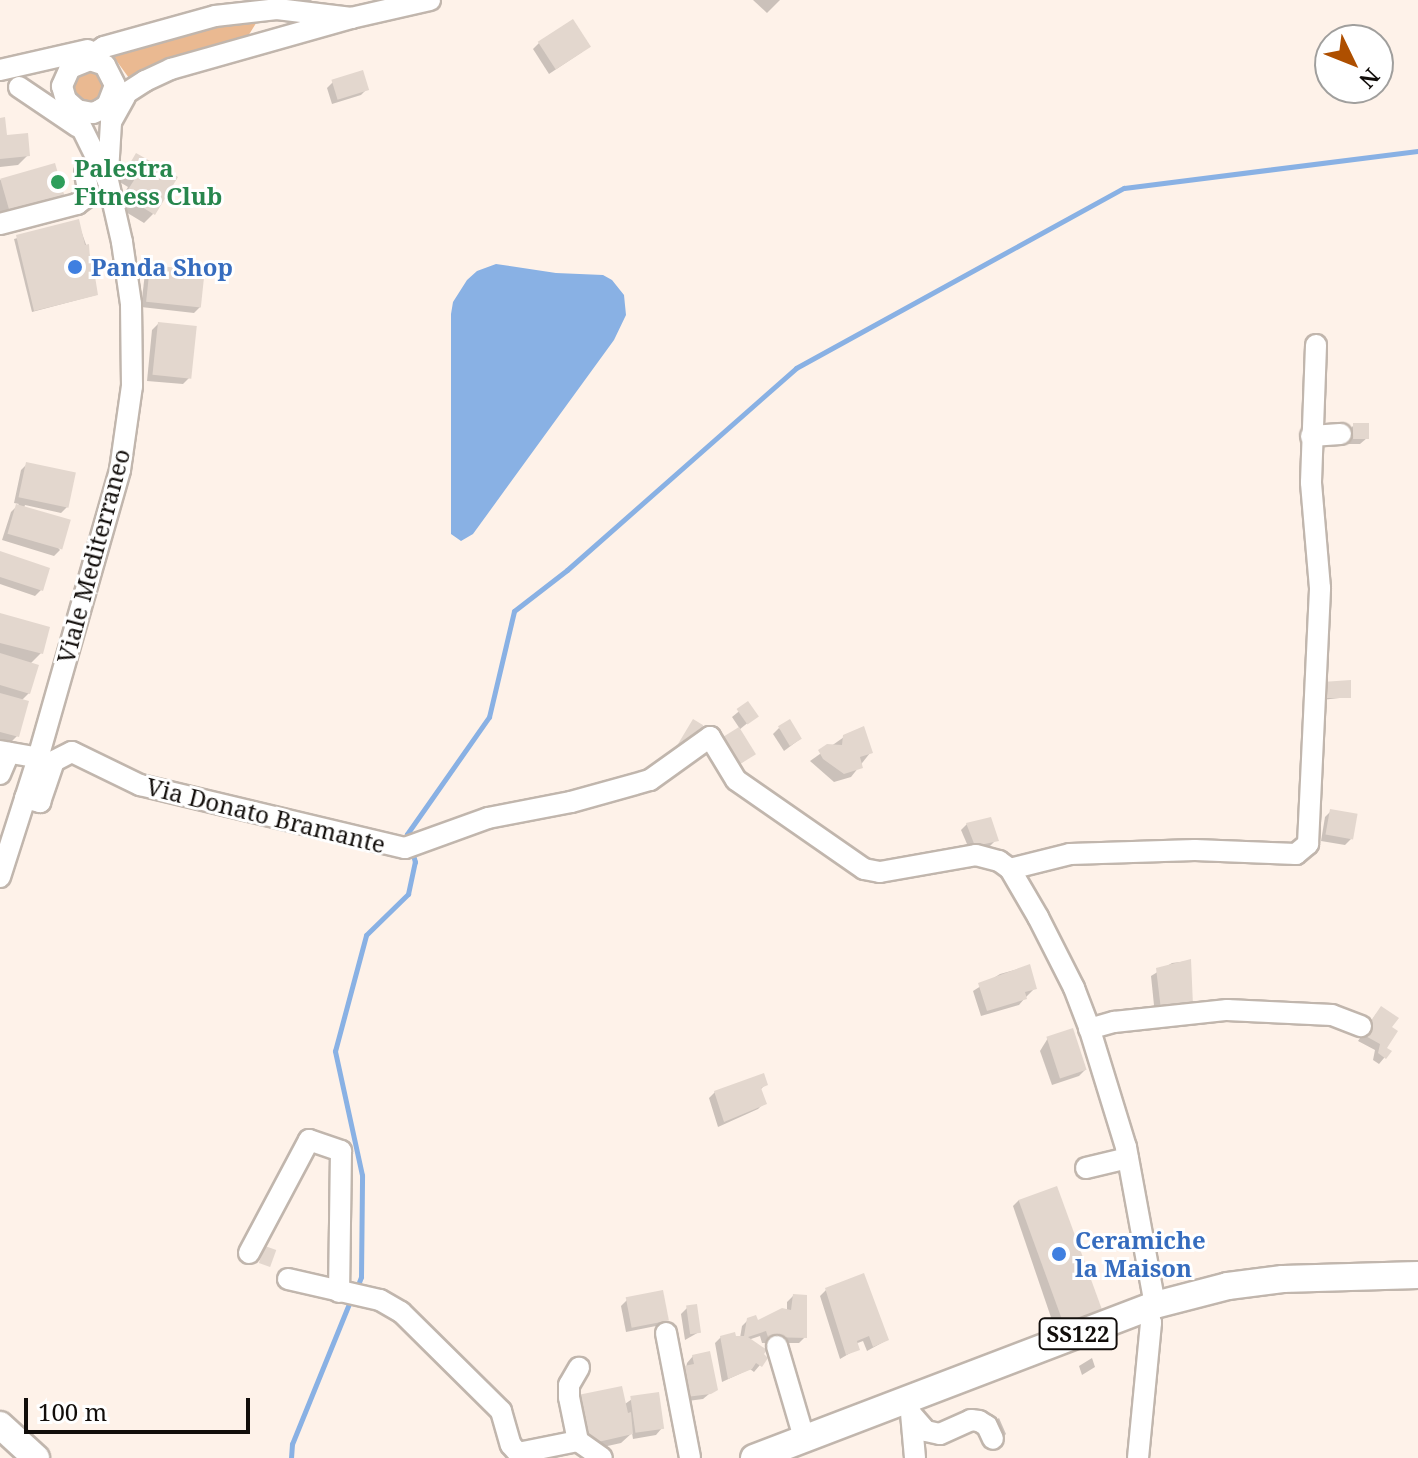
<!DOCTYPE html>
<style>
body{margin:0}
#map{position:relative;width:1418px;height:1458px;overflow:hidden;background:#fef2e9;font-family:"Noto Serif",serif}
div>[style]{position:absolute}
[style*='--x']{left:calc(var(--x)*1px);top:calc(var(--y)*1px);width:calc(var(--w)*1px);rotate:calc(var(--a)*1deg)}
.green>*{inset:0;background:#eab991}
.round{border-radius:50%}
.water>*{inset:0;background:#89b1e4}
.shadow>*{inset:0;background:#0003}
.stream>*{height:5px;margin:-2.5px;padding:0 2.5px;transform-origin:2.5px;border-radius:2.5px;background:#89b1e4}
.building>*{inset:0;background:#e3d7ce;transform-origin:0 0}
.roads{filter:drop-shadow(2px 0 #c1b6ad) drop-shadow(-2px 0 #c1b6ad) drop-shadow(0 2px #c1b6ad) drop-shadow(0 -2px #c1b6ad)}
.minor>*{height:20px;margin:-10px;padding:0 10px;transform-origin:10px;border-radius:10px;background:#fff}
.major>*{height:26px;margin:-13px;padding:0 13px;transform-origin:13px;border-radius:13px;background:#fff}
.dots>*{width:22px;height:22px;translate:-50% -50%;box-sizing:border-box;border:4px solid #fff;border-radius:50%}
span{translate:-50% -50%;white-space:nowrap;text-align:center;line-height:1.15;-webkit-text-stroke:6px #fff;paint-order:stroke}
.shield-label span{padding:2px 6px;background:#fff;border:2px solid;border-radius:6px;-webkit-text-stroke-width:0}
.shield-label{font-size:22px;color:#120e0b;font-weight:700}
.leisure-label{font-size:24px;color:#27864d;font-weight:700}
.left{translate:0 -50%;text-align:left}
.shop-label{font-size:24px;color:#366cbe;font-weight:700}
.street-label{font-size:24px;color:#120e0b}
.north{position:absolute;left:1314px;top:24px;width:80px;height:80px;box-sizing:border-box;background:#fff;border:2px solid #a09f9d;border-radius:50%;rotate:133deg;font-size:22px;font-weight:700;line-height:32px;text-align:center;color:#120e0b}
.north::after{content:'';display:block;margin:auto;width:28px;height:36px;background:#ae4f00;clip-path:polygon(50% 0,100% 100%,50% 72%,0 100%)}
.scale{position:absolute;left:24px;top:1398px;width:226px;height:36px;box-sizing:border-box;border:4px solid #120e0b;border-top:0;padding-left:10px;font-size:24px;line-height:28px;white-space:nowrap;color:#120e0b;-webkit-text-stroke:6px #fff;paint-order:stroke}
</style>
<div id="map">
<div class="green">
<i style="clip-path:polygon(258px 20px,245px 41px,173px 59px,129px 78px,113px 56px,224px 25px)"></i>
<i class="round" style="left:72px;top:71px;width:32px;height:32px"></i>
</div>
<div class="water">
<i style="clip-path:polygon(496px 264px,556px 273px,603px 275px,612px 280px,624px 295px,626px 315px,614px 340px,473px 534px,461px 541px,451px 534px,451px 314px,453px 302px,467px 280px,477px 271px)"></i>
</div>
<div class="shadow">
<i style="clip-path:polygon(282px 0,312px 0,298px 14px)"></i>
<i style="clip-path:polygon(753px 0,780px 0,767px 13px)"></i>
<i style="clip-path:polygon(539px 43px,582px 52px,549px 74px,533px 49px)"></i>
<i style="clip-path:polygon(333px 82px,367px 89px,361px 95px,332px 104px,327px 88px)"></i>
<i style="clip-path:polygon(0 120px,5px 137px,28px 155px,18px 165px,0 167px)"></i>
<i style="clip-path:polygon(137px 155px,153px 214px,144px 223px,116px 206px,128px 187px,118px 181px)"></i>
<i style="clip-path:polygon(54px 166px,0 219px,0 180px)"></i>
<i style="clip-path:polygon(78px 222px,89px 253px,96px 295px,32px 312px,14px 239px)"></i>
<i style="clip-path:polygon(151px 267px,200px 307px,194px 313px,141px 307px,145px 273px)"></i>
<i style="clip-path:polygon(158px 324px,189px 378px,183px 384px,147px 381px,152px 330px)"></i>
<i style="clip-path:polygon(1354px 425px,1367px 438px,1360px 444px,1348px 444px,1348px 431px)"></i>
<i style="clip-path:polygon(27px 464px,67px 507px,61px 513px,25px 505px,24px 508px,60px 550px,54px 556px,2px 540px,11px 512px,19px 504px,14px 503px,21px 470px)"></i>
<i style="clip-path:polygon(0 553px,41px 590px,35px 596px,0 584px)"></i>
<i style="clip-path:polygon(0 615px,41px 653px,30px 664px,29px 693px,21px 701px,17px 736px,11px 742px,0 739px)"></i>
<i style="clip-path:polygon(1321px 686px,1349px 697px,1321px 700px)"></i>
<i style="clip-path:polygon(748px 704px,756px 716px,739px 730px,754px 754px,727px 773px,712px 749px,740px 729px,732px 717px)"></i>
<i style="clip-path:polygon(779px 728px,800px 739px,784px 751px,773px 734px)"></i>
<i style="clip-path:polygon(844px 737px,870px 753px,851px 777px,834px 782px,810px 761px)"></i>
<i style="clip-path:polygon(1331px 811px,1351px 839px,1345px 845px,1321px 841px,1325px 817px)"></i>
<i style="clip-path:polygon(967px 824px,996px 840px,990px 846px,970px 851px,961px 830px)"></i>
<i style="clip-path:polygon(1189px 961px,1191px 1005px,1155px 1015px,1151px 976px,1172px 963px)"></i>
<i style="clip-path:polygon(1029px 966px,1035px 988px,1025px 998px,1019px 1005px,981px 1016px,973px 991px,1000px 974px)"></i>
<i style="clip-path:polygon(1376px 1014px,1390px 1028px,1384px 1049px,1389px 1052px,1379px 1064px,1373px 1060px,1375px 1050px,1358px 1041px)"></i>
<i style="clip-path:polygon(1048px 1038px,1085px 1070px,1079px 1076px,1052px 1085px,1040px 1051px)"></i>
<i style="clip-path:polygon(765px 1085px,760px 1090px,764px 1103px,758px 1109px,718px 1127px,709px 1098px,715px 1092px)"></i>
<i style="clip-path:polygon(1019px 1200px,1099px 1309px,1093px 1315px,1056px 1332px,1013px 1206px)"></i>
<i style="clip-path:polygon(826px 1290px,887px 1340px,867px 1351px,863px 1341px,855px 1344px,857px 1349px,840px 1359px,820px 1296px)"></i>
<i style="clip-path:polygon(793px 1296px,805px 1337px,799px 1343px,762px 1343px,760px 1336px,748px 1340px,766px 1358px,754px 1372px,750px 1369px,722px 1382px,715px 1343px,721px 1337px,740px 1338px,742px 1326px,748px 1320px,756px 1323px,787px 1311px,787px 1302px)"></i>
<i style="clip-path:polygon(627px 1300px,667px 1319px,661px 1325px,626px 1332px,621px 1306px)"></i>
<i style="clip-path:polygon(687px 1308px,699px 1332px,685px 1340px,681px 1314px)"></i>
<i style="clip-path:polygon(693px 1356px,715px 1389px,703px 1399px,680px 1402px,687px 1363px)"></i>
<i style="clip-path:polygon(1092px 1358px,1095px 1367px,1082px 1375px,1079px 1366px)"></i>
<i style="clip-path:polygon(632px 1399px,662px 1428px,656px 1435px,633px 1439px,632px 1433px,621px 1443px,576px 1453px,573px 1441px)"></i>
<i style="clip-path:polygon(999px 1418px,1006px 1434px,1000px 1440px,989px 1425px)"></i>
</div>
<div class="stream">
<i style="--x:409;--y:841;--w:7;--a:-106"></i>
<i style="--x:407;--y:834;--w:143;--a:-55"></i>
<i style="--x:489;--y:717;--w:109;--a:-76.7"></i>
<i style="--x:514;--y:611;--w:67;--a:-37.7"></i>
<i style="--x:567;--y:570;--w:305;--a:-41.4"></i>
<i style="--x:796;--y:368;--w:374;--a:-28.8"></i>
<i style="--x:1124;--y:188;--w:296;--a:-7.2"></i>
<i style="--x:356;--y:1290;--w:14;--a:-69"></i>
<i style="--x:361;--y:1277;--w:102;--a:-89.4"></i>
<i style="--x:362;--y:1175;--w:127;--a:-102.3"></i>
<i style="--x:335;--y:1051;--w:120;--a:-75"></i>
<i style="--x:366;--y:935;--w:59;--a:-44.3"></i>
<i style="--x:408;--y:894;--w:33;--a:-78"></i>
<i style="--x:415;--y:862;--w:11;--a:-105"></i>
<i style="--x:291;--y:1458;--w:14;--a:-86"></i>
<i style="--x:292;--y:1444;--w:157;--a:-67.9"></i>
</div>
<div class="building">
<i style="left:573px;top:19px;width:33px;height:42px;rotate:57deg"></i>
<i style="left:363px;top:70px;width:21px;height:33px;rotate:73deg"></i>
<i style="clip-path:polygon(5px 117px,7px 135px,28px 133px,30px 156px,0 159px,0 118px)"></i>
<i style="clip-path:polygon(136px 153px,178px 177px,155px 215px,124px 196px,136px 177px,126px 170px)"></i>
<i style="left:55px;top:163px;width:36px;height:57px;rotate:74deg"></i>
<i style="clip-path:polygon(79px 219px,85px 245px,89px 244px,90px 259px,92px 258px,98px 295px,34px 311px,16px 235px)"></i>
<i style="left:150px;top:265px;width:55px;height:37px;rotate:6deg"></i>
<i style="left:158px;top:322px;width:39px;height:53px;rotate:6deg"></i>
<i style="left:1353px;top:423px;width:16px;height:16px"></i>
<i style="left:26px;top:462px;width:51px;height:36px;rotate:12deg"></i>
<i style="left:16px;top:504px;width:57px;height:31px;rotate:16deg"></i>
<i style="clip-path:polygon(0 551px,50px 568px,43px 591px,0 577px)"></i>
<i style="clip-path:polygon(0 613px,50px 627px,43px 654px,0 643px)"></i>
<i style="clip-path:polygon(0 653px,39px 665px,30px 694px,0 685px)"></i>
<i style="clip-path:polygon(1351px 680px,1351px 698px,1323px 698px,1322px 682px)"></i>
<i style="clip-path:polygon(0 693px,29px 701px,19px 737px,0 732px)"></i>
<i style="left:748px;top:701px;width:19px;height:14px;rotate:55deg"></i>
<i style="left:693px;top:719px;width:12px;height:30px;rotate:31deg"></i>
<i style="left:790px;top:719px;width:23px;height:14px;rotate:59deg"></i>
<i style="clip-path:polygon(864px 726px,873px 753px,860px 757px,863px 768px,844px 774px,823px 759px,818px 750px,827px 744px,842px 745px,843px 735px)"></i>
<i style="left:739px;top:727px;width:32px;height:26px;rotate:58deg"></i>
<i style="left:1330px;top:809px;width:28px;height:26px;rotate:10deg"></i>
<i style="clip-path:polygon(991px 817px,999px 841px,975px 846px,966px 823px)"></i>
<i style="clip-path:polygon(1191px 959px,1193px 1006px,1161px 1010px,1156px 968px)"></i>
<i style="clip-path:polygon(1030px 964px,1037px 989px,1025px 992px,1027px 999px,987px 1011px,978px 983px)"></i>
<i style="clip-path:polygon(1381px 1006px,1399px 1018px,1392px 1027px,1398px 1031px,1387px 1048px,1392px 1051px,1386px 1059px,1378px 1053px,1380px 1044px,1362px 1034px)"></i>
<i style="left:1073px;top:1028px;width:44px;height:28px;rotate:72deg"></i>
<i style="clip-path:polygon(764px 1073px,768px 1085px,761px 1088px,767px 1104px,724px 1122px,714px 1091px)"></i>
<i style="left:1057px;top:1186px;width:132px;height:41px;rotate:70deg"></i>
<i style="left:265px;top:1246px;width:12px;height:18px;rotate:20deg"></i>
<i style="clip-path:polygon(864px 1273px,889px 1340px,873px 1347px,869px 1336px,857px 1341px,860px 1350px,846px 1355px,825px 1288px)"></i>
<i style="left:663px;top:1290px;width:31px;height:38px;rotate:79deg"></i>
<i style="clip-path:polygon(793px 1294px,807px 1295px,807px 1338px,768px 1337px,766px 1331px,748px 1337px,767px 1350px,764px 1354px,768px 1358px,762px 1367px,756px 1363px,752px 1369px,728px 1379px,720px 1336px,735px 1332px,736px 1336px,744px 1336px,747px 1318px,756px 1315px,758px 1320px,782px 1308px,791px 1310px)"></i>
<i style="left:697px;top:1304px;width:29px;height:11px;rotate:82deg"></i>
<i style="clip-path:polygon(710px 1351px,718px 1390px,711px 1394px,686px 1397px,679px 1367px,694px 1364px,692px 1355px)"></i>
<i style="clip-path:polygon(622px 1386px,628px 1413px,631px 1412px,633px 1434px,585px 1445px,573px 1396px)"></i>
<i style="left:659px;top:1392px;width:37px;height:29px;rotate:82deg"></i>
</div>
<div class="roads">
<div class="minor">
<i style="--x:83;--y:61;--w:25;--a:-34"></i>
<i style="--x:104;--y:47;--w:115;--a:-15.6"></i>
<i style="--x:215;--y:16;--w:62;--a:-6.4"></i>
<i style="--x:277;--y:9;--w:75;--a:6.9"></i>
<i style="--x:351;--y:18;--w:81;--a:-12.8"></i>
<i style="--x:0;--y:70;--w:90;--a:-12.8"></i>
<i style="--x:19;--y:87;--w:71;--a:34.1"></i>
<i style="--x:107;--y:106;--w:22;--a:-69"></i>
<i style="--x:115;--y:85;--w:22;--a:-117"></i>
<i style="--x:105;--y:65;--w:16;--a:-162"></i>
<i style="--x:90;--y:60;--w:22;--a:158"></i>
<i style="--x:70;--y:68;--w:20;--a:114"></i>
<i style="--x:62;--y:86;--w:15;--a:74"></i>
<i style="--x:66;--y:100;--w:15;--a:42"></i>
<i style="--x:77;--y:110;--w:16;--a:11"></i>
<i style="--x:93;--y:113;--w:8;--a:-23"></i>
<i style="--x:100;--y:110;--w:54;--a:-32.8"></i>
<i style="--x:145;--y:81;--w:29;--a:-25"></i>
<i style="--x:171;--y:69;--w:187;--a:-15.8"></i>
<i style="--x:108;--y:173;--w:51;--a:-86.6"></i>
<i style="--x:111;--y:122;--w:29;--a:-61"></i>
<i style="--x:0;--y:224;--w:80;--a:-14.6"></i>
<i style="--x:77;--y:204;--w:10;--a:-37"></i>
<i style="--x:85;--y:198;--w:9;--a:-72"></i>
<i style="--x:88;--y:189;--w:16;--a:-101"></i>
<i style="--x:85;--y:173;--w:20;--a:-45"></i>
<i style="--x:1311;--y:436;--w:30;--a:-4"></i>
<i style="--x:0;--y:751;--w:39;--a:10"></i>
<i style="--x:0;--y:774;--w:23;--a:-67"></i>
<i style="--x:25;--y:798;--w:16;--a:15"></i>
<i style="--x:40;--y:802;--w:43;--a:-71.1"></i>
<i style="--x:54;--y:761;--w:20;--a:-27"></i>
<i style="--x:72;--y:752;--w:76;--a:25.9"></i>
<i style="--x:140;--y:785;--w:272;--a:13.4"></i>
<i style="--x:405;--y:848;--w:88;--a:-19.9"></i>
<i style="--x:488;--y:818;--w:85;--a:-10.9"></i>
<i style="--x:571;--y:802;--w:82;--a:-15.6"></i>
<i style="--x:650;--y:780;--w:74;--a:-35.6"></i>
<i style="--x:710;--y:737;--w:50;--a:58.8"></i>
<i style="--x:736;--y:780;--w:156;--a:34.8"></i>
<i style="--x:864;--y:869;--w:16;--a:11"></i>
<i style="--x:880;--y:872;--w:97;--a:-10"></i>
<i style="--x:976;--y:855;--w:24;--a:15"></i>
<i style="--x:999;--y:861;--w:14;--a:36"></i>
<i style="--x:1010;--y:869;--w:56;--a:59.7"></i>
<i style="--x:1038;--y:917;--w:80;--a:63.1"></i>
<i style="--x:1074;--y:988;--w:42;--a:69"></i>
<i style="--x:1089;--y:1027;--w:126;--a:72.9"></i>
<i style="--x:1126;--y:1147;--w:161;--a:79.6"></i>
<i style="--x:1010;--y:869;--w:62;--a:-14"></i>
<i style="--x:1070;--y:854;--w:125;--a:-1.8"></i>
<i style="--x:1195;--y:850;--w:101;--a:2.3"></i>
<i style="--x:1296;--y:854;--w:16;--a:-40"></i>
<i style="--x:1308;--y:844;--w:256;--a:-87.3"></i>
<i style="--x:1320;--y:588;--w:106;--a:-94.9"></i>
<i style="--x:1311;--y:482;--w:137;--a:-87.9"></i>
<i style="--x:0;--y:877;--w:125;--a:-72.3"></i>
<i style="--x:38;--y:758;--w:299;--a:-74.1"></i>
<i style="--x:120;--y:470;--w:85;--a:-81.9"></i>
<i style="--x:132;--y:386;--w:82;--a:-90.7"></i>
<i style="--x:131;--y:304;--w:63;--a:-98.3"></i>
<i style="--x:122;--y:242;--w:63;--a:-102.9"></i>
<i style="--x:108;--y:181;--w:84;--a:-116.3"></i>
<i style="--x:1089;--y:1029;--w:26;--a:-16"></i>
<i style="--x:1114;--y:1022;--w:114;--a:-6.1"></i>
<i style="--x:1227;--y:1010;--w:105;--a:2.7"></i>
<i style="--x:1332;--y:1015;--w:31;--a:21"></i>
<i style="--x:1086;--y:1168;--w:43;--a:-13.4"></i>
<i style="--x:249;--y:1253;--w:128;--a:-62"></i>
<i style="--x:309;--y:1140;--w:34;--a:19"></i>
<i style="--x:341;--y:1151;--w:141;--a:90.8"></i>
<i style="--x:288;--y:1279;--w:94;--a:12.9"></i>
<i style="--x:380;--y:1300;--w:24;--a:30"></i>
<i style="--x:401;--y:1312;--w:141;--a:44.7"></i>
<i style="--x:501;--y:1411;--w:35;--a:74"></i>
<i style="--x:511;--y:1445;--w:11;--a:49"></i>
<i style="--x:518;--y:1453;--w:61;--a:-11.3"></i>
<i style="--x:578;--y:1441;--w:29;--a:35"></i>
<i style="--x:666;--y:1333;--w:127;--a:79.1"></i>
<i style="--x:777;--y:1346;--w:96;--a:73.6"></i>
<i style="--x:911;--y:1413;--w:45;--a:84.9"></i>
<i style="--x:912;--y:1415;--w:21;--a:49"></i>
<i style="--x:926;--y:1431;--w:14;--a:12"></i>
<i style="--x:940;--y:1434;--w:34;--a:-24"></i>
<i style="--x:971;--y:1420;--w:8;--a:7"></i>
<i style="--x:979;--y:1421;--w:9;--a:32"></i>
<i style="--x:987;--y:1426;--w:14;--a:65"></i>
<i style="--x:578;--y:1441;--w:45;--a:-101.6"></i>
<i style="--x:569;--y:1397;--w:12;--a:-90"></i>
<i style="--x:569;--y:1385;--w:20;--a:-60"></i>
<i style="--x:1138;--y:1458;--w:136;--a:-84.5"></i>
<i style="--x:1151;--y:1323;--w:16;--a:-105"></i>
</div>
<div class="major">
<i style="--x:0;--y:1425;--w:49;--a:42.5"></i>
<i style="--x:754;--y:1458;--w:429;--a:-20.9"></i>
<i style="--x:1155;--y:1305;--w:75;--a:-14.6"></i>
<i style="--x:1228;--y:1286;--w:55;--a:-7.3"></i>
<i style="--x:1283;--y:1279;--w:135;--a:-1.7"></i>
</div>
</div>
<div class="dots">
<i style="left:58px;top:182px;background:#2e9e5b"></i>
<i style="left:75px;top:267px;background:#3f7fe0"></i>
<i style="left:1059px;top:1254px;background:#3f7fe0"></i>
</div>
<div class="shield-label">
<span style="left:1078px;top:1334px">SS122</span>
</div>
<div class="leisure-label">
<span class="left" style="left:74px;top:182px">Palestra<br>Fitness Club</span>
</div>
<div class="shop-label">
<span class="left" style="left:91px;top:267px">Panda Shop</span>
<span class="left" style="left:1075px;top:1254px">Ceramiche<br>la Maison</span>
</div>
<div class="street-label">
<span style="left:93px;top:556px;rotate:-75deg">Viale Mediterraneo</span>
<span style="left:266px;top:815px;rotate:14deg">Via Donato Bramante</span>
</div>
<div class="north">N</div>
<div class="scale">100 m</div>
</div>
